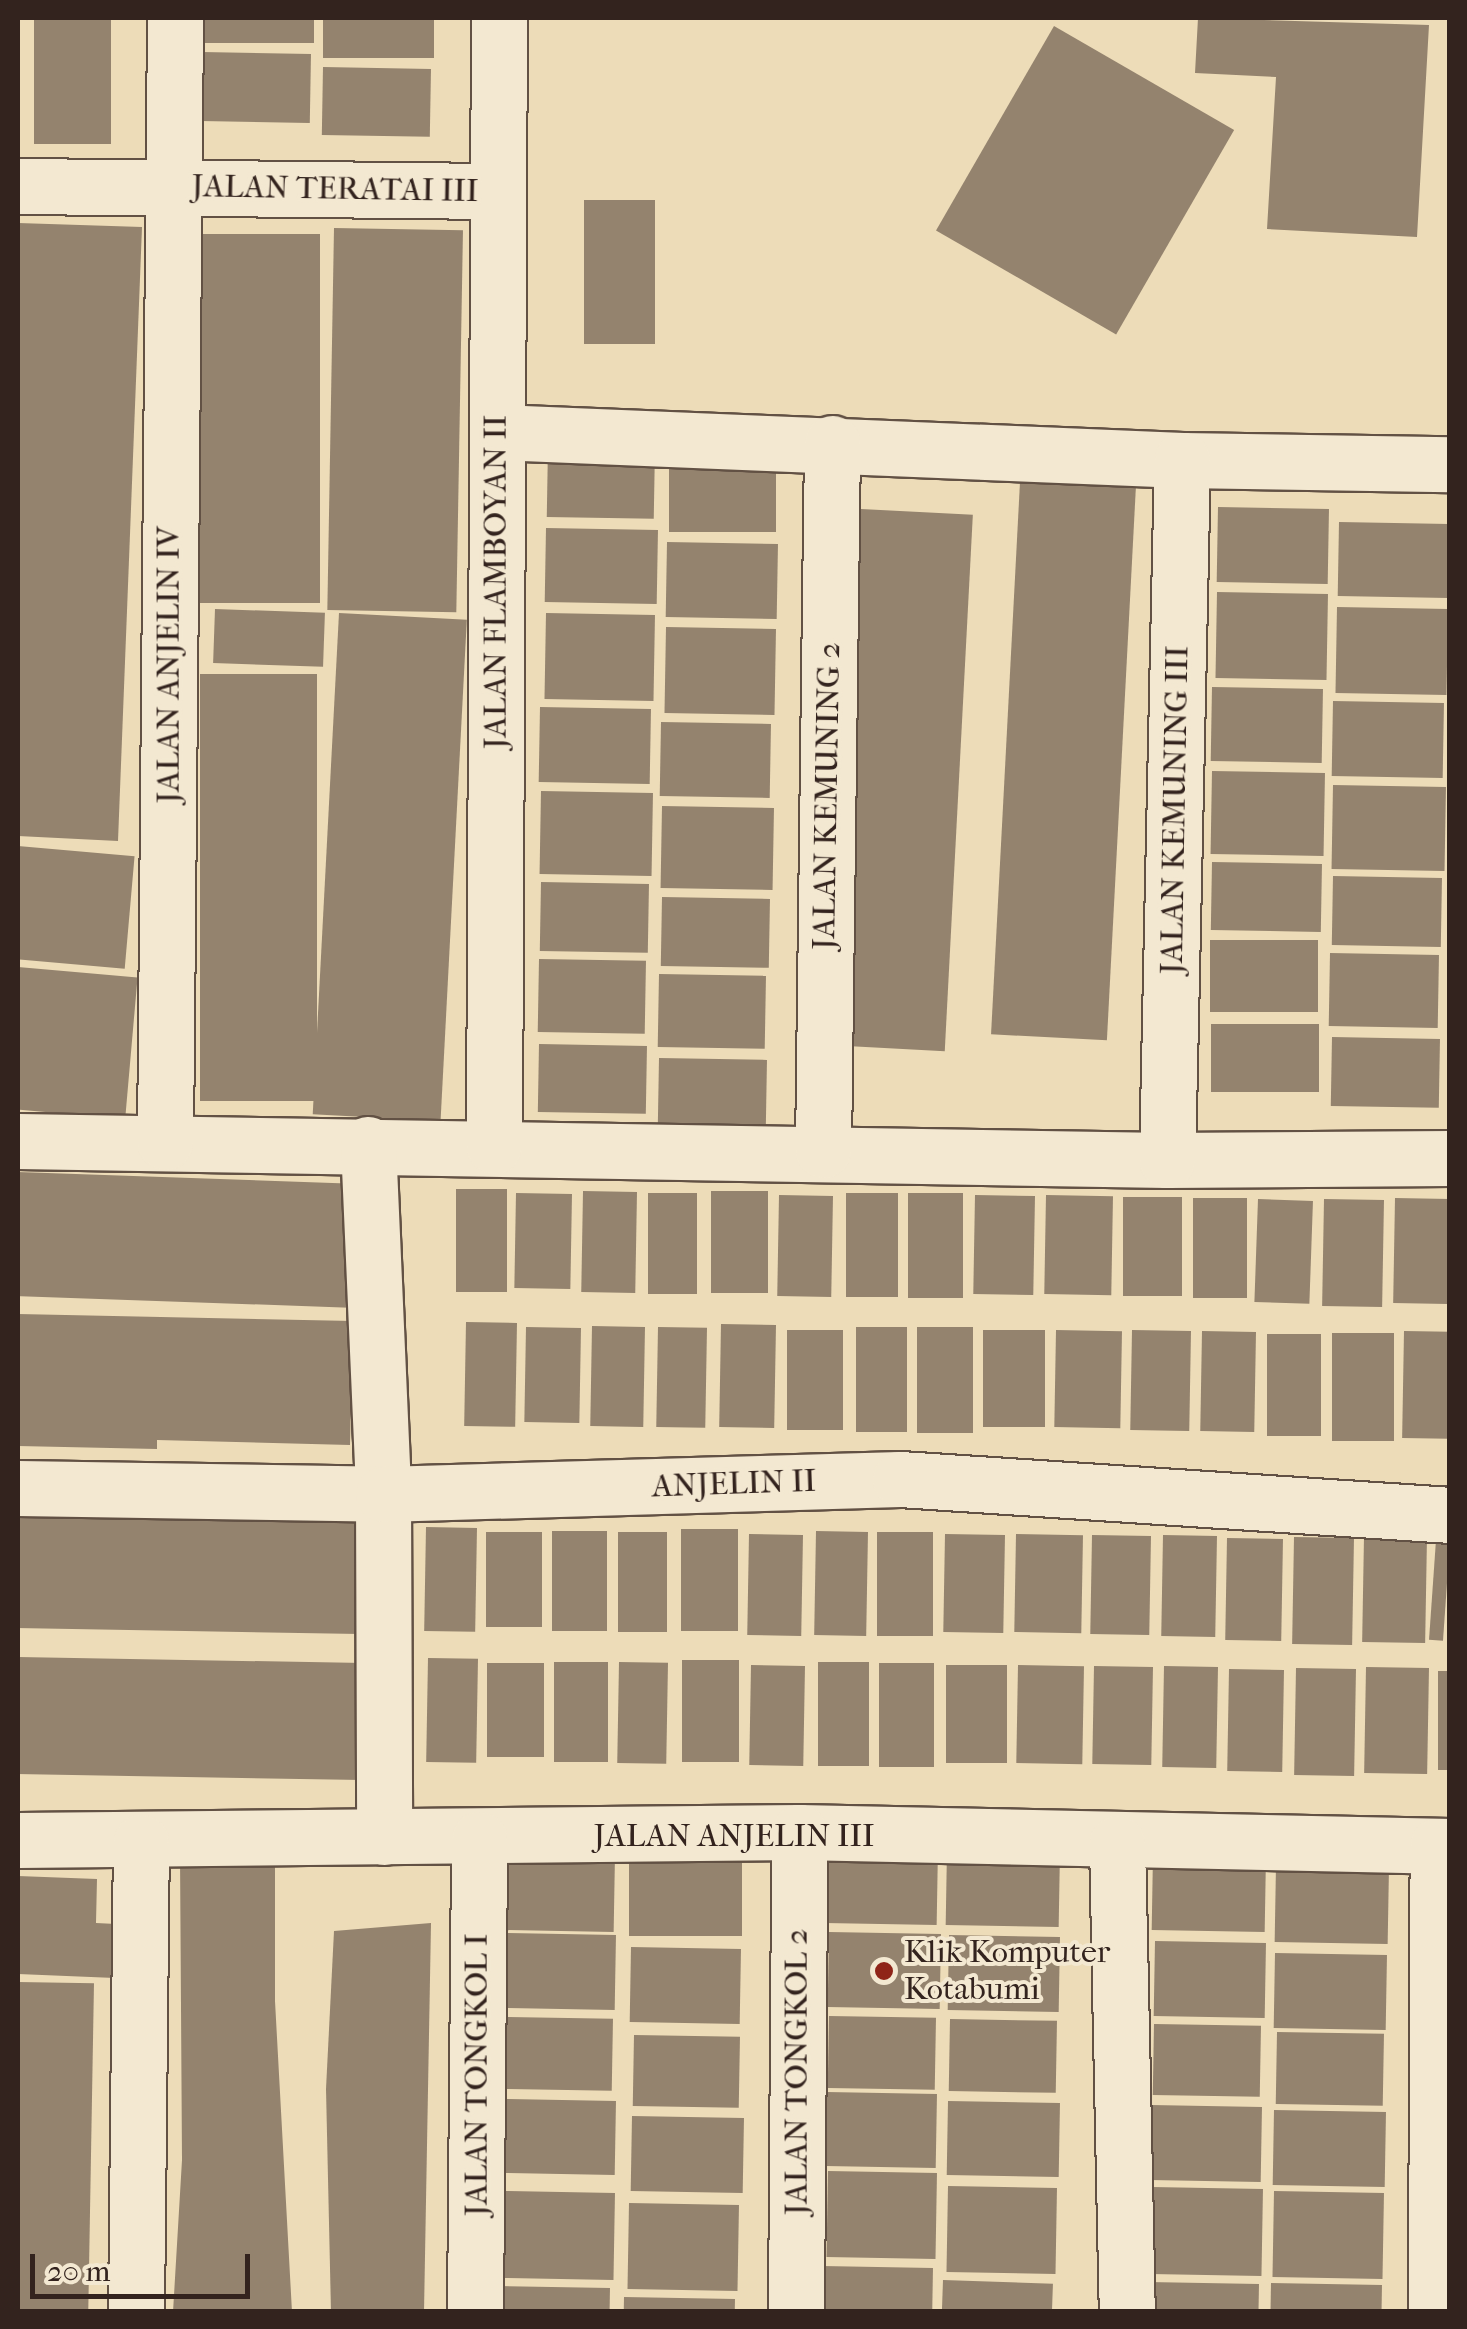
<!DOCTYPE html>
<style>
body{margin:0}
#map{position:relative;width:1467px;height:2329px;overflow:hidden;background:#eddcb8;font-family:"IM FELL French Canon",serif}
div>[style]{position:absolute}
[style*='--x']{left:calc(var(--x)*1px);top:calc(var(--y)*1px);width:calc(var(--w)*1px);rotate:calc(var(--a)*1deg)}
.building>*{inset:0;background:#94836e;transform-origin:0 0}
.roads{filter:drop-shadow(2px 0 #625144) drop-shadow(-2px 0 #625144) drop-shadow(0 2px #625144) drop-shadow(0 -2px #625144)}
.street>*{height:55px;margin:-27.5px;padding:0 27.5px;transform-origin:27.5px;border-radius:27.5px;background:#f3e8d1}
.dots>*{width:28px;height:28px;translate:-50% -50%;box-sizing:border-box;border:5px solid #f3e8d1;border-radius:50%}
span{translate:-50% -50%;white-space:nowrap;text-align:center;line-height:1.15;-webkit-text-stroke:8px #f3e8d1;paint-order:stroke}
.street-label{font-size:32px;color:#33231e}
.poi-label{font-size:32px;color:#33231e}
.left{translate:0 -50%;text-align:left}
.frame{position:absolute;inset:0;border:20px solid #33231e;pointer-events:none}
.scale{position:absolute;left:30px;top:2254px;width:220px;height:45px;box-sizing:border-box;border:5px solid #33231e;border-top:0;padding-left:12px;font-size:30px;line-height:35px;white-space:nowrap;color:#33231e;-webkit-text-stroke:8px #f3e8d1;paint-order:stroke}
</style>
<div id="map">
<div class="building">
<i style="left:34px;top:18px;width:77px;height:126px"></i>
<i style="left:202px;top:18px;width:112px;height:25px"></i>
<i style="left:323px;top:18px;width:111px;height:40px"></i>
<i style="clip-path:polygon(1198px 18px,1429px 25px,1417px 237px,1267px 229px,1276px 77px,1195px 73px)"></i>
<i style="left:1054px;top:26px;width:208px;height:236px;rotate:30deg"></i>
<i style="left:202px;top:52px;width:109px;height:69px;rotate:1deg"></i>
<i style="left:323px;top:67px;width:108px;height:68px;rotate:1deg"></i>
<i style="left:655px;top:200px;width:144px;height:71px;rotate:90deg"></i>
<i style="clip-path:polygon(18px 223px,142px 227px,118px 841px,18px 836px)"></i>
<i style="left:334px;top:228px;width:129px;height:382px;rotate:1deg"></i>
<i style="left:191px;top:234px;width:129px;height:369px"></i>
<i style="left:548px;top:446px;width:107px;height:71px;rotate:1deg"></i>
<i style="left:669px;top:461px;width:107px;height:71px"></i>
<i style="left:1020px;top:482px;width:116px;height:553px;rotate:3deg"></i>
<i style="left:1218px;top:507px;width:111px;height:75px;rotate:1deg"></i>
<i style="left:861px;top:509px;width:112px;height:537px;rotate:3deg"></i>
<i style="left:1339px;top:522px;width:110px;height:74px;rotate:1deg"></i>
<i style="left:546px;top:528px;width:112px;height:74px;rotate:1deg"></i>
<i style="left:667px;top:542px;width:111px;height:75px;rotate:1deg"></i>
<i style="left:1217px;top:592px;width:111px;height:86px;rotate:1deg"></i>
<i style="left:1337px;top:607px;width:111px;height:86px;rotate:1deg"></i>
<i style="left:215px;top:609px;width:110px;height:54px;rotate:2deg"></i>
<i style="left:339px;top:613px;width:128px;height:502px;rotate:3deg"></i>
<i style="left:546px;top:613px;width:109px;height:86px;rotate:1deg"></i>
<i style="left:666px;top:627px;width:110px;height:86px;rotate:1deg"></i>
<i style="left:200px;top:674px;width:117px;height:427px"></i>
<i style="left:1212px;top:687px;width:111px;height:74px;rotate:1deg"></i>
<i style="left:1333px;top:701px;width:111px;height:75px;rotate:1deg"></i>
<i style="left:540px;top:707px;width:111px;height:75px;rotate:1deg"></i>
<i style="left:661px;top:722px;width:110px;height:74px;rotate:1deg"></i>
<i style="left:1212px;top:771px;width:113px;height:83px;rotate:1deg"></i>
<i style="left:1333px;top:785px;width:113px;height:84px;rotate:1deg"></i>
<i style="left:541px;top:791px;width:112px;height:83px;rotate:1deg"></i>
<i style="left:662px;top:806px;width:112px;height:82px;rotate:1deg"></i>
<i style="left:18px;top:846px;width:117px;height:113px;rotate:5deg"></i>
<i style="left:1212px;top:862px;width:110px;height:68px;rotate:1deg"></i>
<i style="left:1333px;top:876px;width:109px;height:69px;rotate:1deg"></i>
<i style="left:541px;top:882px;width:108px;height:69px;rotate:1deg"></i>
<i style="left:662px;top:897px;width:108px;height:69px;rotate:1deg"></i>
<i style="left:1210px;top:940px;width:108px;height:72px"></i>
<i style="left:1330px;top:953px;width:109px;height:73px;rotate:1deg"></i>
<i style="left:539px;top:959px;width:107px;height:73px;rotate:1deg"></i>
<i style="left:18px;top:967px;width:120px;height:142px;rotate:5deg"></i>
<i style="left:659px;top:974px;width:107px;height:73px;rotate:1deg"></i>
<i style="left:1211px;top:1024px;width:108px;height:68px"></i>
<i style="left:1332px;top:1037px;width:108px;height:69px;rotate:1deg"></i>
<i style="left:539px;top:1044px;width:108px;height:68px;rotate:1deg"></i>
<i style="left:659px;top:1058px;width:108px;height:69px;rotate:1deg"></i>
<i style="left:18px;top:1172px;width:336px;height:124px;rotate:2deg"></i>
<i style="left:456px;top:1189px;width:51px;height:103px"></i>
<i style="left:711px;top:1191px;width:57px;height:102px"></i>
<i style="left:637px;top:1192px;width:101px;height:54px;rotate:91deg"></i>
<i style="left:516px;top:1193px;width:56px;height:95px;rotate:1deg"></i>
<i style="left:648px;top:1193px;width:49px;height:101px"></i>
<i style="left:846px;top:1193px;width:52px;height:104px"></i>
<i style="left:908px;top:1193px;width:55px;height:105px"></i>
<i style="left:779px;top:1195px;width:54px;height:101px;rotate:1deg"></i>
<i style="left:975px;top:1195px;width:60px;height:99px;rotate:1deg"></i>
<i style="left:1046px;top:1195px;width:67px;height:99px;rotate:1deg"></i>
<i style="left:1123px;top:1197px;width:59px;height:99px"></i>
<i style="left:1193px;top:1198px;width:54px;height:100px"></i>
<i style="left:1395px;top:1198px;width:55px;height:105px;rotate:1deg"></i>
<i style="left:1258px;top:1199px;width:55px;height:103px;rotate:2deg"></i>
<i style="left:1324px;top:1199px;width:60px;height:107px;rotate:1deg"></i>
<i style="clip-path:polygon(18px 1314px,353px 1321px,350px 1445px,157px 1440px,157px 1449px,18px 1446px)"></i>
<i style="left:466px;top:1322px;width:51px;height:104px;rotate:1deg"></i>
<i style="left:721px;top:1324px;width:55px;height:103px;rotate:1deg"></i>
<i style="left:592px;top:1326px;width:53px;height:100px;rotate:1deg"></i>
<i style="left:526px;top:1327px;width:55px;height:95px;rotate:1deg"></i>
<i style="left:658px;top:1327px;width:49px;height:100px;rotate:1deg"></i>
<i style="left:856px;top:1327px;width:51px;height:105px"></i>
<i style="left:917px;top:1327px;width:56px;height:106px"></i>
<i style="left:787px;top:1330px;width:56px;height:100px"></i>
<i style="left:983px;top:1330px;width:62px;height:97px"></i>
<i style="left:1056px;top:1330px;width:66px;height:97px;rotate:1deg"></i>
<i style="left:1132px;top:1330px;width:59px;height:100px;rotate:1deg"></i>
<i style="left:1202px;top:1331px;width:54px;height:100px;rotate:1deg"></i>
<i style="left:1404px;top:1331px;width:46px;height:107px;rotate:1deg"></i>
<i style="left:1332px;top:1333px;width:62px;height:108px"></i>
<i style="left:1267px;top:1334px;width:54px;height:102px"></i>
<i style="left:18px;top:1507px;width:344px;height:121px;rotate:1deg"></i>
<i style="left:426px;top:1527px;width:51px;height:104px;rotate:1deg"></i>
<i style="left:681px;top:1529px;width:57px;height:102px"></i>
<i style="left:552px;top:1531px;width:55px;height:100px"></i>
<i style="left:816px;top:1531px;width:52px;height:104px;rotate:1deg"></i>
<i style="left:486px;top:1532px;width:56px;height:95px"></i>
<i style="left:618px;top:1532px;width:49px;height:100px"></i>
<i style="left:877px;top:1532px;width:56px;height:104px"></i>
<i style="left:749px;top:1534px;width:54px;height:101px;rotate:1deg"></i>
<i style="left:945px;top:1534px;width:60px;height:98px;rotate:1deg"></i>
<i style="left:1016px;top:1534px;width:67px;height:98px;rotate:1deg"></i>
<i style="left:1092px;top:1535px;width:59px;height:99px;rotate:1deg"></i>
<i style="left:1163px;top:1535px;width:54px;height:101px;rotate:1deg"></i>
<i style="left:1364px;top:1536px;width:63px;height:106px;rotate:1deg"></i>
<i style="left:1294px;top:1537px;width:60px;height:107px;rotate:1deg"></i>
<i style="left:1227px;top:1538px;width:56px;height:102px;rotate:1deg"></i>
<i style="left:1436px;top:1540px;width:14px;height:100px;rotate:4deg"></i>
<i style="left:18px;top:1657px;width:346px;height:117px;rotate:1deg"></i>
<i style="left:428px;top:1658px;width:50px;height:104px;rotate:1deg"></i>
<i style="left:682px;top:1660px;width:57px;height:102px"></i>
<i style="left:554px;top:1662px;width:54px;height:100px"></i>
<i style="left:619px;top:1662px;width:49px;height:101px;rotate:1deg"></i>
<i style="left:818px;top:1662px;width:51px;height:104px"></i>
<i style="left:487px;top:1663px;width:57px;height:94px"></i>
<i style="left:879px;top:1663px;width:55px;height:104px"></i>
<i style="left:751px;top:1665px;width:54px;height:100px;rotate:1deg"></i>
<i style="left:946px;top:1665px;width:61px;height:98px"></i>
<i style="left:1018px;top:1665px;width:66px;height:98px;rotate:1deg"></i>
<i style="left:1094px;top:1666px;width:59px;height:98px;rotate:1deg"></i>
<i style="left:1164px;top:1666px;width:54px;height:101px;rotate:1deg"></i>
<i style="left:1366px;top:1667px;width:63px;height:106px;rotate:1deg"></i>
<i style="left:1296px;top:1668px;width:60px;height:107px;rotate:1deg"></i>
<i style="left:1229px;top:1669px;width:55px;height:102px;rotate:1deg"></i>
<i style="left:1438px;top:1671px;width:12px;height:99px"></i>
<i style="left:826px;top:1846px;width:112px;height:77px;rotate:1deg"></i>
<i style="left:947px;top:1849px;width:113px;height:76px;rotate:1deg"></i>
<i style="clip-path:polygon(275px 1852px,275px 2001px,292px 2312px,173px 2312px,182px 2160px,180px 1855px)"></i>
<i style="left:503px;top:1853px;width:112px;height:77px;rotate:1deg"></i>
<i style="left:1153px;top:1854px;width:113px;height:76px;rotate:1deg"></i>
<i style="left:629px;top:1860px;width:113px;height:76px"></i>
<i style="left:1276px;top:1865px;width:113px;height:77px;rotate:1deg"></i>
<i style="clip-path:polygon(18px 1876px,97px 1879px,96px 1923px,116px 1924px,115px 1978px,18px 1974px)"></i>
<i style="clip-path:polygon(431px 1923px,424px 2312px,331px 2312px,326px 2089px,334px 1931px)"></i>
<i style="left:829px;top:1932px;width:112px;height:75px;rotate:1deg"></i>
<i style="left:505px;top:1933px;width:111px;height:75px;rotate:1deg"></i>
<i style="left:949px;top:1935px;width:111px;height:75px;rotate:1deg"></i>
<i style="left:1155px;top:1941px;width:111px;height:75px;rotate:1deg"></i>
<i style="left:631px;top:1947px;width:110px;height:75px;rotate:1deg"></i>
<i style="left:1275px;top:1953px;width:112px;height:75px;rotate:1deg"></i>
<i style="left:18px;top:1982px;width:76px;height:330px;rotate:1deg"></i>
<i style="left:829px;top:2016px;width:107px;height:72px;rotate:1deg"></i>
<i style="left:506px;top:2017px;width:107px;height:72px;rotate:1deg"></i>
<i style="left:950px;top:2019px;width:107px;height:72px;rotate:1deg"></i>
<i style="left:1154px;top:2024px;width:107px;height:71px;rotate:1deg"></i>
<i style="left:1277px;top:2032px;width:107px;height:72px;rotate:1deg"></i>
<i style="left:634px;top:2035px;width:106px;height:71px;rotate:1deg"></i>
<i style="left:827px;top:2092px;width:110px;height:74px;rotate:1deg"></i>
<i style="left:504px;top:2099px;width:112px;height:74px;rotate:1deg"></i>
<i style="left:948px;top:2101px;width:112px;height:74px;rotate:1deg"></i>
<i style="left:1151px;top:2105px;width:111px;height:75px;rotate:1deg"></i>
<i style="left:1274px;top:2110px;width:112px;height:75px;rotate:1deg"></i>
<i style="left:632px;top:2116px;width:112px;height:75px;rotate:1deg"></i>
<i style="left:828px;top:2171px;width:109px;height:86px;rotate:1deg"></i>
<i style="left:948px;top:2186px;width:109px;height:86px;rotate:1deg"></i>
<i style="left:1152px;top:2187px;width:111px;height:87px;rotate:1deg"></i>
<i style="left:505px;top:2191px;width:110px;height:87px;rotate:1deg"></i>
<i style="left:1274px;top:2191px;width:110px;height:86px;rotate:1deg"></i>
<i style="left:629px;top:2203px;width:110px;height:86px;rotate:1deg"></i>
<i style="left:822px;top:2266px;width:111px;height:46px;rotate:1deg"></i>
<i style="left:943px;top:2280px;width:110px;height:32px;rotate:2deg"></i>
<i style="left:1148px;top:2282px;width:111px;height:30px;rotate:1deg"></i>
<i style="left:1271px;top:2283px;width:111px;height:29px;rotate:1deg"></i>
<i style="left:499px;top:2286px;width:111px;height:26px;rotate:1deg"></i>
<i style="left:624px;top:2297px;width:111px;height:15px;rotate:1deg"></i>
</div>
<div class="roads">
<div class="street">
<i style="--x:18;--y:186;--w:478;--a:0.6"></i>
<i style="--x:498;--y:432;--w:685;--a:2.34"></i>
<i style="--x:1182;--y:460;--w:268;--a:0.9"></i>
<i style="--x:18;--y:1141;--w:1149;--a:0.95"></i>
<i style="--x:1167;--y:1160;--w:283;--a:-0.4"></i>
<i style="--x:165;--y:1142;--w:1124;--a:-89.49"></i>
<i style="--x:368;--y:1144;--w:350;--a:87.5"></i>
<i style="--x:383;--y:1494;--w:343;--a:89.8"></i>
<i style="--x:494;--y:1146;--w:1128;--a:-89.75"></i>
<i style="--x:823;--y:1150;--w:707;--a:-89.27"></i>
<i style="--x:1167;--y:1160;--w:700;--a:-88.77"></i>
<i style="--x:18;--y:1488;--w:365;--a:0.9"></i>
<i style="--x:383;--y:1494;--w:517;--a:-1.66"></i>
<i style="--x:900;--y:1479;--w:551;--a:3.74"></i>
<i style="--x:18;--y:1840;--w:781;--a:-0.59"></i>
<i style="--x:799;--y:1832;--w:651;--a:1.23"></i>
<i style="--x:1117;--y:1843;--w:469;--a:88.8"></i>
<i style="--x:136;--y:2312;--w:470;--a:-89.4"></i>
<i style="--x:475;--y:2312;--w:473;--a:-89.5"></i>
<i style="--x:796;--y:2312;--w:480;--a:-89.6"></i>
<i style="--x:1436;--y:2312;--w:466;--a:-89.8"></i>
</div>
</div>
<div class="dots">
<i style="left:884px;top:1971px;background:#8f2418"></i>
</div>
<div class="street-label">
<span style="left:335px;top:189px;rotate:1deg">JALAN TERATAI III</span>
<span style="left:496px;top:582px;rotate:-90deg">JALAN FLAMBOYAN II</span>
<span style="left:169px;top:665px;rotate:-90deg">JALAN ANJELIN IV</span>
<span style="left:827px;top:796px;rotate:-89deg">JALAN KEMUNING 2</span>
<span style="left:1175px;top:810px;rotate:-89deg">JALAN KEMUNING III</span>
<span style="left:734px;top:1484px;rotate:-2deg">ANJELIN II</span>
<span style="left:734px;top:1836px">JALAN ANJELIN III</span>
<span style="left:797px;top:2072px;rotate:-90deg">JALAN TONGKOL 2</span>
<span style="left:477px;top:2075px;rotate:-90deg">JALAN TONGKOL I</span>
</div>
<div class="poi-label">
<span class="left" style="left:904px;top:1971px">Klik Komputer<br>Kotabumi</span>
</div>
<div class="frame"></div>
<div class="scale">20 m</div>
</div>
